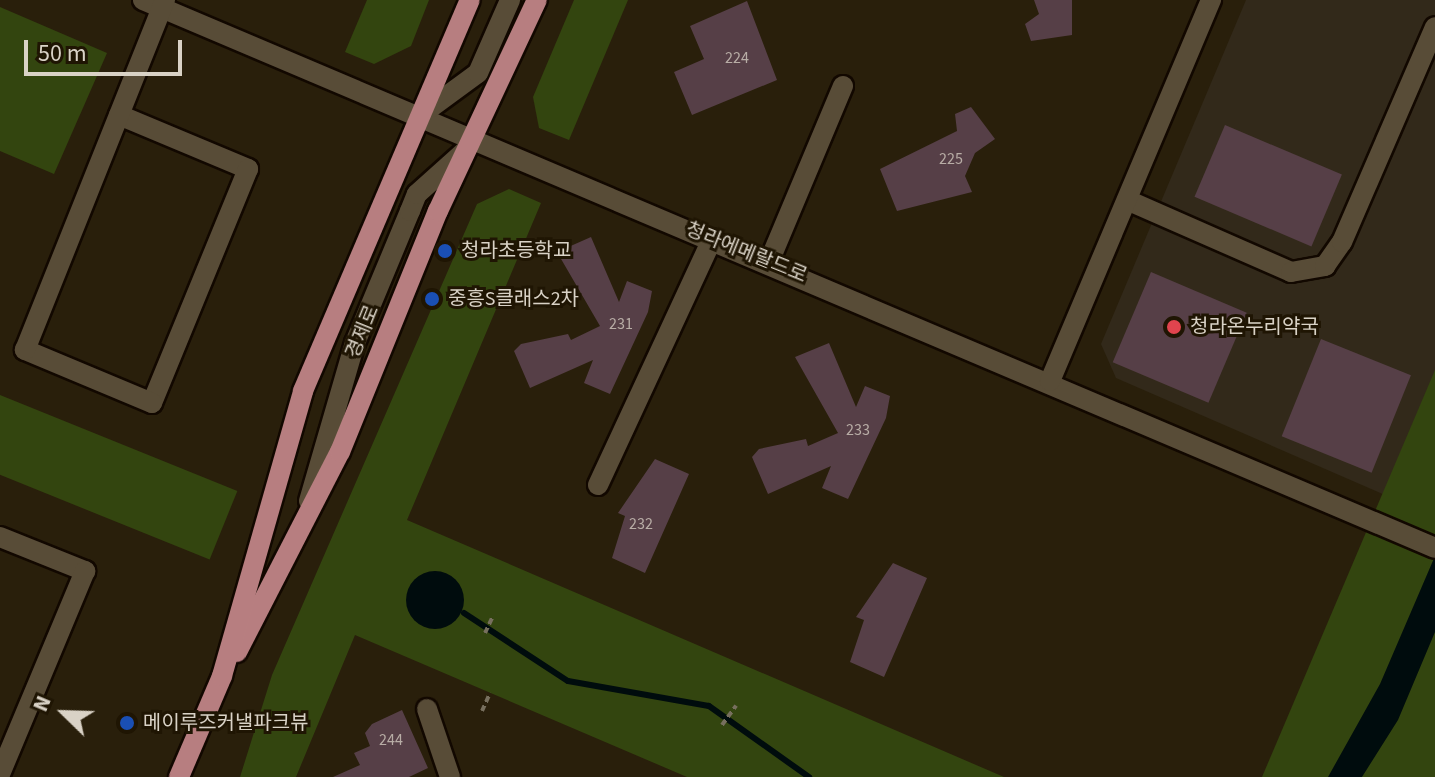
<!DOCTYPE html>
<meta charset="utf-8">
<style>
body{margin:0}
#map{position:relative;width:1435px;height:777px;overflow:hidden;background:#291f0b;font-family:"Source Sans 3","Noto Sans KR",sans-serif}
div>[style]{position:absolute}
[style*='--x']{left:calc(var(--x)*1px);top:calc(var(--y)*1px);width:calc(var(--w)*1px);rotate:calc(var(--a)*1deg)}
.commercial>*{inset:0;background:#32291a}
.green>*{inset:0;background:#33450f;transform-origin:0 0}
.water>*{inset:0;background:#000c0d}
.round{border-radius:50%}
.stream>*{height:6px;margin:-3px;padding:0 3px;transform-origin:3px;border-radius:3px;background:#000c0d}
.building>*{inset:0;background:#563f47;transform-origin:0 0}
.path>*{height:4px;margin-top:-2px;transform-origin:0;background:repeating-linear-gradient(90deg,#776f5e 0 6px,transparent 0 10px)}
.roads{filter:drop-shadow(2px 0 #120800) drop-shadow(-2px 0 #120800) drop-shadow(0 2px #120800) drop-shadow(0 -2px #120800)}
.minor>*{height:20px;margin:-10px;padding:0 10px;transform-origin:10px;border-radius:10px;background:#584c37}
.major>*{height:20px;margin:-10px;padding:0 10px;transform-origin:10px;border-radius:10px;background:#b77e80}
.dots>*{width:22px;height:22px;translate:-50% -50%;box-sizing:border-box;border:4px solid #1f1503;border-radius:50%}
span{translate:-50% -50%;white-space:nowrap;text-align:center;line-height:1.15;-webkit-text-stroke:6px #1f1503;paint-order:stroke}
.number-label{font-size:16px;color:#b8ada6}
.number-label span{-webkit-text-stroke-width:0}
.poi-label{font-size:20px;color:#d9d2c6}
.left{translate:0 -50%;text-align:left}
.street-label{font-size:20px;color:#d9d2c6}
.north{position:absolute;left:24px;top:673px;width:80px;height:80px;-webkit-text-stroke:6px #1f1503;paint-order:stroke;rotate:293deg;font-size:22px;font-weight:700;line-height:32px;text-align:center;color:#d9d2c6}
.north::after{content:'';display:block;margin:auto;width:28px;height:36px;background:#d9d2c6;clip-path:polygon(50% 0,100% 100%,50% 72%,0 100%)}
.scale{position:absolute;left:24px;top:40px;width:158px;height:36px;box-sizing:border-box;border:4px solid #d9d2c6;border-top:0;padding-left:10px;font-size:24px;line-height:28px;white-space:nowrap;color:#d9d2c6;-webkit-text-stroke:6px #1f1503;paint-order:stroke}
</style>
<div id="map">
<div class="commercial">
<i style="clip-path:polygon(1246px 0,1435px 0,1435px 377px,1385px 495px,1116px 378px,1101px 344px)"></i>
</div>
<div class="green">
<i style="clip-path:polygon(367px 0,429px 0,411px 46px,374px 64px,345px 52px)"></i>
<i style="clip-path:polygon(574px 0,628px 0,569px 140px,539px 128px,533px 97px)"></i>
<i style="clip-path:polygon(0 7px,107px 53px,54px 174px,0 151px)"></i>
<i style="clip-path:polygon(509px 189px,541px 203px,407px 520px,1004px 777px,687px 777px,355px 635px,296px 777px,240px 777px,272px 675px,477px 204px)"></i>
<i style="clip-path:polygon(1435px 370px,1435px 777px,1262px 777px)"></i>
<i style="left:0;top:395px;width:256px;height:74px;rotate:22deg"></i>
</div>
<div class="water">
<i style="clip-path:polygon(1435px 556px,1435px 632px,1398px 720px,1362px 777px,1328px 777px,1380px 684px)"></i>
<i class="round" style="left:406px;top:571px;width:58px;height:58px"></i>
</div>
<div class="stream">
<i style="--x:464;--y:613;--w:124;--a:33.2"></i>
<i style="--x:568;--y:681;--w:143;--a:10.1"></i>
<i style="--x:709;--y:706;--w:123;--a:35.4"></i>
</div>
<div class="building">
<i style="clip-path:polygon(1034px 0,1072px 0,1072px 35px,1031px 41px,1025px 24px,1039px 14px)"></i>
<i style="clip-path:polygon(747px 1px,777px 80px,692px 115px,674px 72px,704px 59px,690px 26px)"></i>
<i style="clip-path:polygon(971px 107px,995px 139px,975px 153px,965px 176px,972px 192px,897px 211px,880px 169px,957px 131px,955px 114px)"></i>
<i style="left:1225px;top:125px;width:127px;height:78px;rotate:23deg"></i>
<i style="clip-path:polygon(591px 237px,619px 302px,627px 281px,652px 291px,648px 312px,610px 394px,584px 383px,593px 360px,530px 388px,514px 351px,521px 344px,568px 334px,571px 340px,600px 326px,557px 252px)"></i>
<i style="left:1151px;top:272px;width:104px;height:98px;rotate:23deg"></i>
<i style="left:1321px;top:339px;width:97px;height:105px;rotate:22deg"></i>
<i style="clip-path:polygon(829px 343px,856px 407px,865px 386px,890px 396px,886px 418px,848px 499px,822px 488px,831px 466px,768px 494px,752px 457px,759px 449px,806px 439px,808px 446px,838px 433px,795px 357px)"></i>
<i style="clip-path:polygon(655px 459px,689px 474px,645px 573px,612px 558px,625px 516px,618px 513px)"></i>
<i style="clip-path:polygon(893px 563px,927px 578px,884px 677px,850px 662px,864px 620px,856px 617px)"></i>
<i style="clip-path:polygon(402px 710px,428px 768px,409px 777px,333px 777px,360px 765px,354px 753px,370px 746px,365px 733px,372px 724px)"></i>
</div>
<div class="path">
<i style="--x:485;--y:633;--w:19;--a:-65"></i>
<i style="--x:482;--y:711;--w:20;--a:-66"></i>
<i style="--x:722;--y:725;--w:24;--a:-54"></i>
</div>
<div class="roads">
<div class="minor">
<i style="--x:143;--y:0;--w:1403;--a:22.98"></i>
<i style="--x:119;--y:115;--w:140;--a:22.7"></i>
<i style="--x:248;--y:169;--w:253;--a:112.3"></i>
<i style="--x:152;--y:403;--w:138;--a:-157.3"></i>
<i style="--x:25;--y:350;--w:377;--a:-68.2"></i>
<i style="--x:418;--y:117;--w:74;--a:-36.3"></i>
<i style="--x:478;--y:73;--w:80;--a:-66.3"></i>
<i style="--x:1127;--y:200;--w:179;--a:23.7"></i>
<i style="--x:1291;--y:272;--w:35;--a:-10"></i>
<i style="--x:1325;--y:266;--w:29;--a:-55"></i>
<i style="--x:1342;--y:242;--w:234;--a:-66.6"></i>
<i style="--x:769;--y:262;--w:191;--a:-67.2"></i>
<i style="--x:1050;--y:381;--w:414;--a:-67.1"></i>
<i style="--x:598;--y:485;--w:271;--a:-65.1"></i>
<i style="--x:309;--y:501;--w:165;--a:-73.8"></i>
<i style="--x:355;--y:343;--w:143;--a:-67.4"></i>
<i style="--x:410;--y:211;--w:18;--a:-68"></i>
<i style="--x:417;--y:194;--w:66;--a:-41.9"></i>
<i style="--x:0;--y:537;--w:92;--a:21.8"></i>
<i style="--x:85;--y:571;--w:220;--a:112.7"></i>
<i style="--x:427;--y:709;--w:72;--a:71.3"></i>
</div>
<div class="major">
<i style="--x:237;--y:652;--w:225;--a:-62.8"></i>
<i style="--x:340;--y:452;--w:260;--a:-67.9"></i>
<i style="--x:438;--y:211;--w:233;--a:-64.9"></i>
<i style="--x:179;--y:777;--w:110;--a:-66.9"></i>
<i style="--x:222;--y:676;--w:296;--a:-74.1"></i>
<i style="--x:303;--y:391;--w:425;--a:-66.9"></i>
</div>
</div>
<div class="dots">
<i style="left:445px;top:251px;background:#1a4fb4"></i>
<i style="left:432px;top:299px;background:#1a4fb4"></i>
<i style="left:1174px;top:327px;background:#e0444e"></i>
<i style="left:127px;top:723px;background:#1a4fb4"></i>
</div>
<div class="number-label">
<span style="left:737px;top:58px">224</span>
<span style="left:951px;top:159px">225</span>
<span style="left:621px;top:324px">231</span>
<span style="left:858px;top:430px">233</span>
<span style="left:641px;top:524px">232</span>
<span style="left:391px;top:740px">244</span>
</div>
<div class="poi-label">
<span class="left" style="left:461px;top:251px">청라초등학교</span>
<span class="left" style="left:448px;top:299px">중흥S클래스2차</span>
<span class="left" style="left:1190px;top:327px">청라온누리약국</span>
<span class="left" style="left:143px;top:723px">메이루즈커낼파크뷰</span>
</div>
<div class="street-label">
<span style="left:746px;top:253px;rotate:22deg">청라에메랄드로</span>
<span style="left:363px;top:332px;rotate:-68deg">경제로</span>
</div>
<div class="north">N</div>
<div class="scale">50 m</div>
</div>
